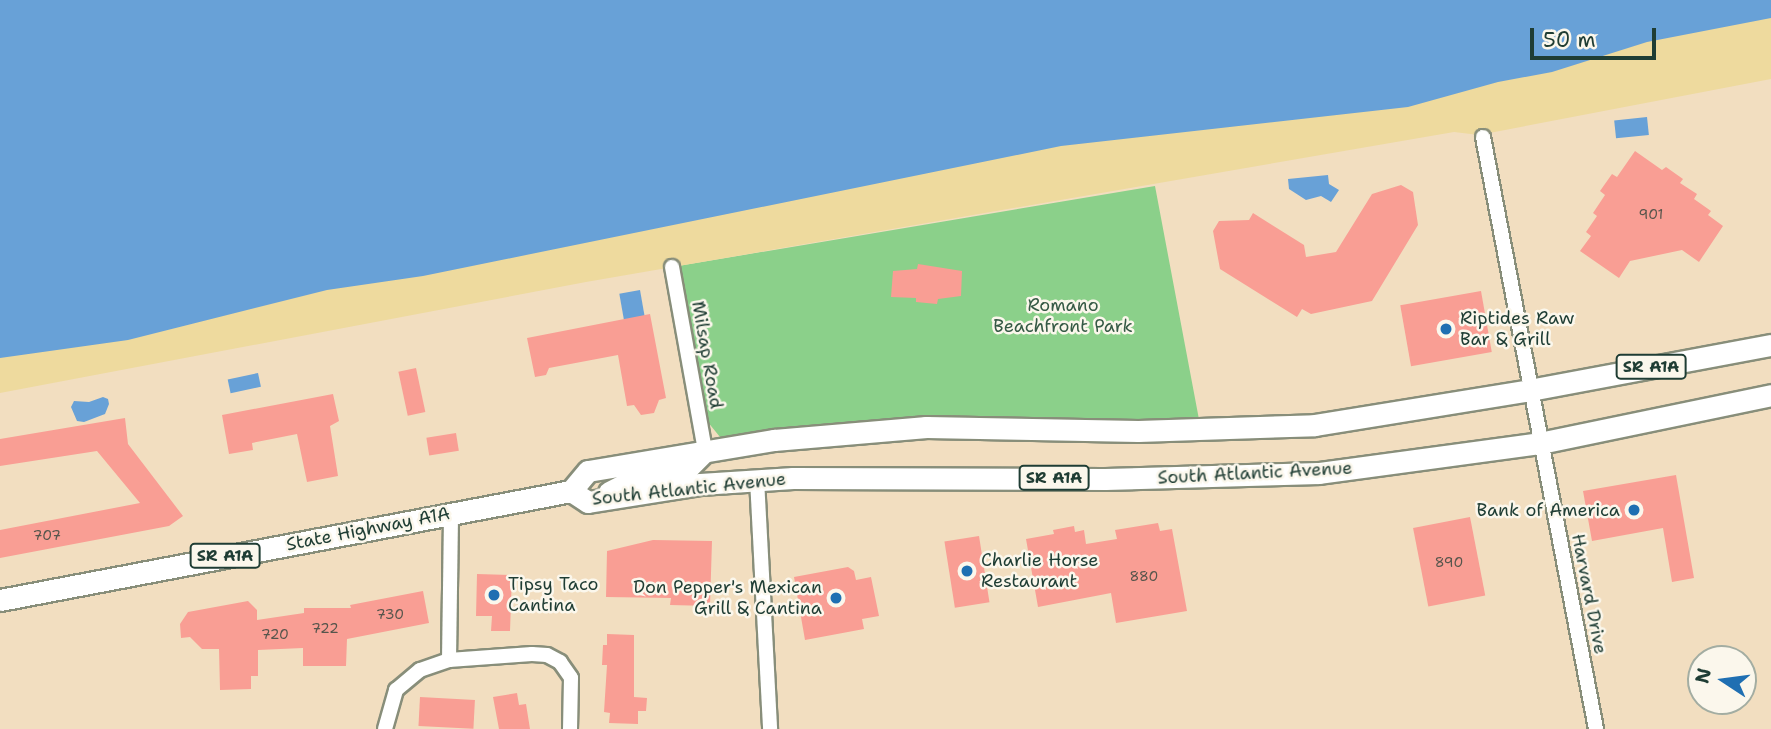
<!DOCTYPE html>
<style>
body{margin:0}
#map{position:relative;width:1771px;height:729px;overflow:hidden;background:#f2dec0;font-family:"Shantell Sans",sans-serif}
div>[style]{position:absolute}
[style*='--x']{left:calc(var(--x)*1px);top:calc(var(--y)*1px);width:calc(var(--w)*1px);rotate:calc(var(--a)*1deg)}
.green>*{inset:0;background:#8bd08a}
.sand>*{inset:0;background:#eeda9e}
.water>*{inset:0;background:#68a1d7;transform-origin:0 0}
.building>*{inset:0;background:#f99e94;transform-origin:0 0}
.roads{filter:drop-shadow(2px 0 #888e7a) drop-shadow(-2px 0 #888e7a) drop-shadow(0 2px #888e7a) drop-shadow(0 -2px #888e7a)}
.minor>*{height:14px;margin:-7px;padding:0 7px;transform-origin:7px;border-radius:7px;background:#fff}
.primary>*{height:21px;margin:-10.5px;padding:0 10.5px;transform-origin:10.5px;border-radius:10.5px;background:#fff}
.dots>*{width:19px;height:19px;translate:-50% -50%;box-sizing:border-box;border:4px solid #fbf7ec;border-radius:50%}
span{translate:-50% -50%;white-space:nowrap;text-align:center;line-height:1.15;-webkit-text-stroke:5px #fbf7ec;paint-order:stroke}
.number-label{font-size:14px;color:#56554c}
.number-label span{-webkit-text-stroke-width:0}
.shield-label span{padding:2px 5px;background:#fbf7ec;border:2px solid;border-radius:5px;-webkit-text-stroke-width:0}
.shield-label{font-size:16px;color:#1f3d34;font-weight:700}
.park-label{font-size:18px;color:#355a45}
.poi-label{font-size:18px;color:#1f3d34}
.left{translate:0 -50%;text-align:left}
.right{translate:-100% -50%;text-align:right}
.street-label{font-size:18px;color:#1f3d34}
.north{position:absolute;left:1687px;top:645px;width:70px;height:70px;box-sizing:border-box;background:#fbf7ec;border:2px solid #a3ada2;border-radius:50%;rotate:283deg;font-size:19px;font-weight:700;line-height:28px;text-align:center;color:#1f3d34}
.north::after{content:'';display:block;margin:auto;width:24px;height:32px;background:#1f6fb2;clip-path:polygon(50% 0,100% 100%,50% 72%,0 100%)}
.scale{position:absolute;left:1530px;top:28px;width:126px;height:32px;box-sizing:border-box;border:4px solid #1f3d34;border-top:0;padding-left:9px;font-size:21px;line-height:24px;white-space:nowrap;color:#1f3d34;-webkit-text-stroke:5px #fbf7ec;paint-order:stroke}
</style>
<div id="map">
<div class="green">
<i style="clip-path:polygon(1155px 186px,1201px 430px,778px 430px,720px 437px,698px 410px,672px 267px)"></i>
</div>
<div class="sand">
<i style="clip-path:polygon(1771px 0,1771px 79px,1479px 135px,1454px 132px,586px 282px,0 393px,0 299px)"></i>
</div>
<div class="water">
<i style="clip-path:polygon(0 0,1771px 0,1771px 18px,1647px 42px,1552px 72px,1498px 82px,1408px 107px,1061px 146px,423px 276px,327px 290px,128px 340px,0 358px)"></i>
<i style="left:1647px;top:117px;width:18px;height:33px;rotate:84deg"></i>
<i style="clip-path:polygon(1328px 175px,1329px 184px,1339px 190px,1331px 202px,1321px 196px,1306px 200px,1289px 189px,1288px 179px)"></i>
<i style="left:640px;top:290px;width:34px;height:21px;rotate:80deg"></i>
<i style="left:258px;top:373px;width:14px;height:31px;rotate:78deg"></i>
<i style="clip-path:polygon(103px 397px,108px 399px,109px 404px,105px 414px,84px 422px,77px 421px,71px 407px,74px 401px,89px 402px)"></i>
</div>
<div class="building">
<i style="clip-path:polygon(1635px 151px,1662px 170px,1666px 167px,1683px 179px,1680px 183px,1697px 194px,1694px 199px,1711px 211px,1708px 215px,1723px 226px,1699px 262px,1682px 250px,1630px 261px,1619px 278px,1580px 251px,1591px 236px,1586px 232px,1597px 216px,1593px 213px,1605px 195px,1600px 191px,1612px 174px,1617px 177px)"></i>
<i style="clip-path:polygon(1401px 185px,1413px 192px,1418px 225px,1372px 301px,1311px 314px,1302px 309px,1297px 317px,1220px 269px,1213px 231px,1219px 221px,1249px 220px,1253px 213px,1304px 245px,1306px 257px,1336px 252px,1372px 194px)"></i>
<i style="clip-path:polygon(918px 264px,962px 271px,961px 296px,938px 299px,937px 304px,916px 302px,916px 298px,891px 297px,893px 271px,917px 269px)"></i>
<i style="left:1481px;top:291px;width:62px;height:82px;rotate:80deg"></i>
<i style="clip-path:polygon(650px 314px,666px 398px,659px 400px,654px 413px,641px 415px,634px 405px,627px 406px,618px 355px,549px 368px,546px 375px,535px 377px,527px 338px)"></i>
<i style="left:416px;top:368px;width:45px;height:18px;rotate:78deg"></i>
<i style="clip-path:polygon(333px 394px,339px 421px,330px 426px,338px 476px,307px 482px,297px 434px,252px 443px,253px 450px,229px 454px,222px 415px)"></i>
<i style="clip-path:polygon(125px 418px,128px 444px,183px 516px,169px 526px,0 558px,0 530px,140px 503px,97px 451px,0 466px,0 439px)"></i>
<i style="left:456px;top:433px;width:18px;height:30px;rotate:81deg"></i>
<i style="clip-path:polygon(1676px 475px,1694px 578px,1672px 582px,1663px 528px,1592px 541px,1583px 491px)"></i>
<i style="left:1470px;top:517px;width:80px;height:58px;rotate:79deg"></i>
<i style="clip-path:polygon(1158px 523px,1160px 531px,1172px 529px,1187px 611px,1116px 623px,1111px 593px,1038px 607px,1026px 539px,1054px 534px,1053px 530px,1074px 526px,1075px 532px,1084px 530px,1086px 544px,1117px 539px,1115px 530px)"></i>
<i style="left:979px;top:536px;width:67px;height:35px;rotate:81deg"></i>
<i style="clip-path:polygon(653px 540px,712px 541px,710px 606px,670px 605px,671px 598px,606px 597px,607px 551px)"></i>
<i style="clip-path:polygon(848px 567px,854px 571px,856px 580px,871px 577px,879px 616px,862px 619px,864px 629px,805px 640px,794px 577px)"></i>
<i style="clip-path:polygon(477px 574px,512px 575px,510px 631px,491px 631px,492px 616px,476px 616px)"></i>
<i style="clip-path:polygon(423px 591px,429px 623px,347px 639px,346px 666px,303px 666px,303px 648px,258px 650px,258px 676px,251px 676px,251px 689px,220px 690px,219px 649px,202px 649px,190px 637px,181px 638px,180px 624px,188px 612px,248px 601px,257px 610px,257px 620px,304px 613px,304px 608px,351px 608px,350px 605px)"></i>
<i style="clip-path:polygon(607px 634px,634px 635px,634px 697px,647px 698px,646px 711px,638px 711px,638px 724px,609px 723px,610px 713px,604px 712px,607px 665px,602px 665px,603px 645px,607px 645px)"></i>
<i style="clip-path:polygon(517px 693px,519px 705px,526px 704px,530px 729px,499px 729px,493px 697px)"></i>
<i style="left:420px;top:697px;width:55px;height:29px;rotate:3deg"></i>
</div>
<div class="roads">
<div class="minor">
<i style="--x:1483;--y:137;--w:603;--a:79.19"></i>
<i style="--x:672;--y:267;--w:187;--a:79.8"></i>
<i style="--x:757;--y:479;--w:250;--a:87"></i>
<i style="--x:449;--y:660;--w:147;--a:-89.2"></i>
<i style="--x:385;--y:729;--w:41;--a:-74.2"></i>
<i style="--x:396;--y:690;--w:31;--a:-40"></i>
<i style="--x:420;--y:670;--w:31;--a:-19"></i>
<i style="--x:449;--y:660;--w:83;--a:-4.1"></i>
<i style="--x:532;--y:654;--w:15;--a:4"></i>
<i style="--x:547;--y:655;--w:15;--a:28"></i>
<i style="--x:560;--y:662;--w:19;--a:55"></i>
<i style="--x:571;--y:678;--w:51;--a:91.1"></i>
</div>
<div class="primary">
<i style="--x:571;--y:491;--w:26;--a:-50"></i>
<i style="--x:588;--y:471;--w:189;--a:-9.5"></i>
<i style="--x:774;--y:440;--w:153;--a:-4.9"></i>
<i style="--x:926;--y:427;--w:212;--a:1.1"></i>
<i style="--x:1138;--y:431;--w:177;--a:-1.9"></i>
<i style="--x:1315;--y:425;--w:218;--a:-9.2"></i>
<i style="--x:1530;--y:390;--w:245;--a:-10.6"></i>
<i style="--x:571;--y:491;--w:20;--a:33"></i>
<i style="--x:588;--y:502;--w:113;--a:-9.1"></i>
<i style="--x:700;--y:484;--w:93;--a:-3.7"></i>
<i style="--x:793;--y:478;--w:312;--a:0.2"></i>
<i style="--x:1105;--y:479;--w:214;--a:-1.6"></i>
<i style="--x:1319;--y:473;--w:223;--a:-7.7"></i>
<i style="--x:1540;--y:443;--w:236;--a:-11.7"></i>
<i style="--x:609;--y:492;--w:28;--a:-27"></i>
<i style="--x:634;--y:479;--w:54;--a:-10.7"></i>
<i style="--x:687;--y:469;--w:25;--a:-45"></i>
<i style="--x:0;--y:600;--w:581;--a:-10.81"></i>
</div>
</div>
<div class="dots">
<i style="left:1446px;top:329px;background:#1f6fb2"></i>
<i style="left:1634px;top:510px;background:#1f6fb2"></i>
<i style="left:967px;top:571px;background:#1f6fb2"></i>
<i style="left:494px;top:595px;background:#1f6fb2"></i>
<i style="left:836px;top:598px;background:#1f6fb2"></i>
</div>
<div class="number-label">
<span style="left:1651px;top:214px">901</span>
<span style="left:47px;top:535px">707</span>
<span style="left:1449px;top:562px">890</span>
<span style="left:1144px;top:576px">880</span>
<span style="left:390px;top:614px">730</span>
<span style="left:325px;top:628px">722</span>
<span style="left:275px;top:634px">720</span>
</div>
<div class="shield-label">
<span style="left:1651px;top:367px">SR A1A</span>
<span style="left:1054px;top:478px">SR A1A</span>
<span style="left:225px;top:556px">SR A1A</span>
</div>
<div class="park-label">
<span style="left:1063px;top:316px">Romano<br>Beachfront Park</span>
</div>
<div class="poi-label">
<span class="left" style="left:1460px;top:329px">Riptides Raw<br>Bar &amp; Grill</span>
<span class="right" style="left:1620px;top:510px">Bank of America</span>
<span class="left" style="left:981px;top:571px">Charlie Horse<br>Restaurant</span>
<span class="left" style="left:508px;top:595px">Tipsy Taco<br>Cantina</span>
<span class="right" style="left:822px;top:598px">Don Pepper's Mexican<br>Grill &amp; Cantina</span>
</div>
<div class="street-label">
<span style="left:707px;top:355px;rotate:80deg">Milsap Road</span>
<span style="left:1255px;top:473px;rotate:-3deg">South Atlantic Avenue</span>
<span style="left:689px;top:489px;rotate:-6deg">South Atlantic Avenue</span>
<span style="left:368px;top:529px;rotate:-11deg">State Highway A1A</span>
<span style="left:1589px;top:594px;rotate:79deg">Harvard Drive</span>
</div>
<div class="north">N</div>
<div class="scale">50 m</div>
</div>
